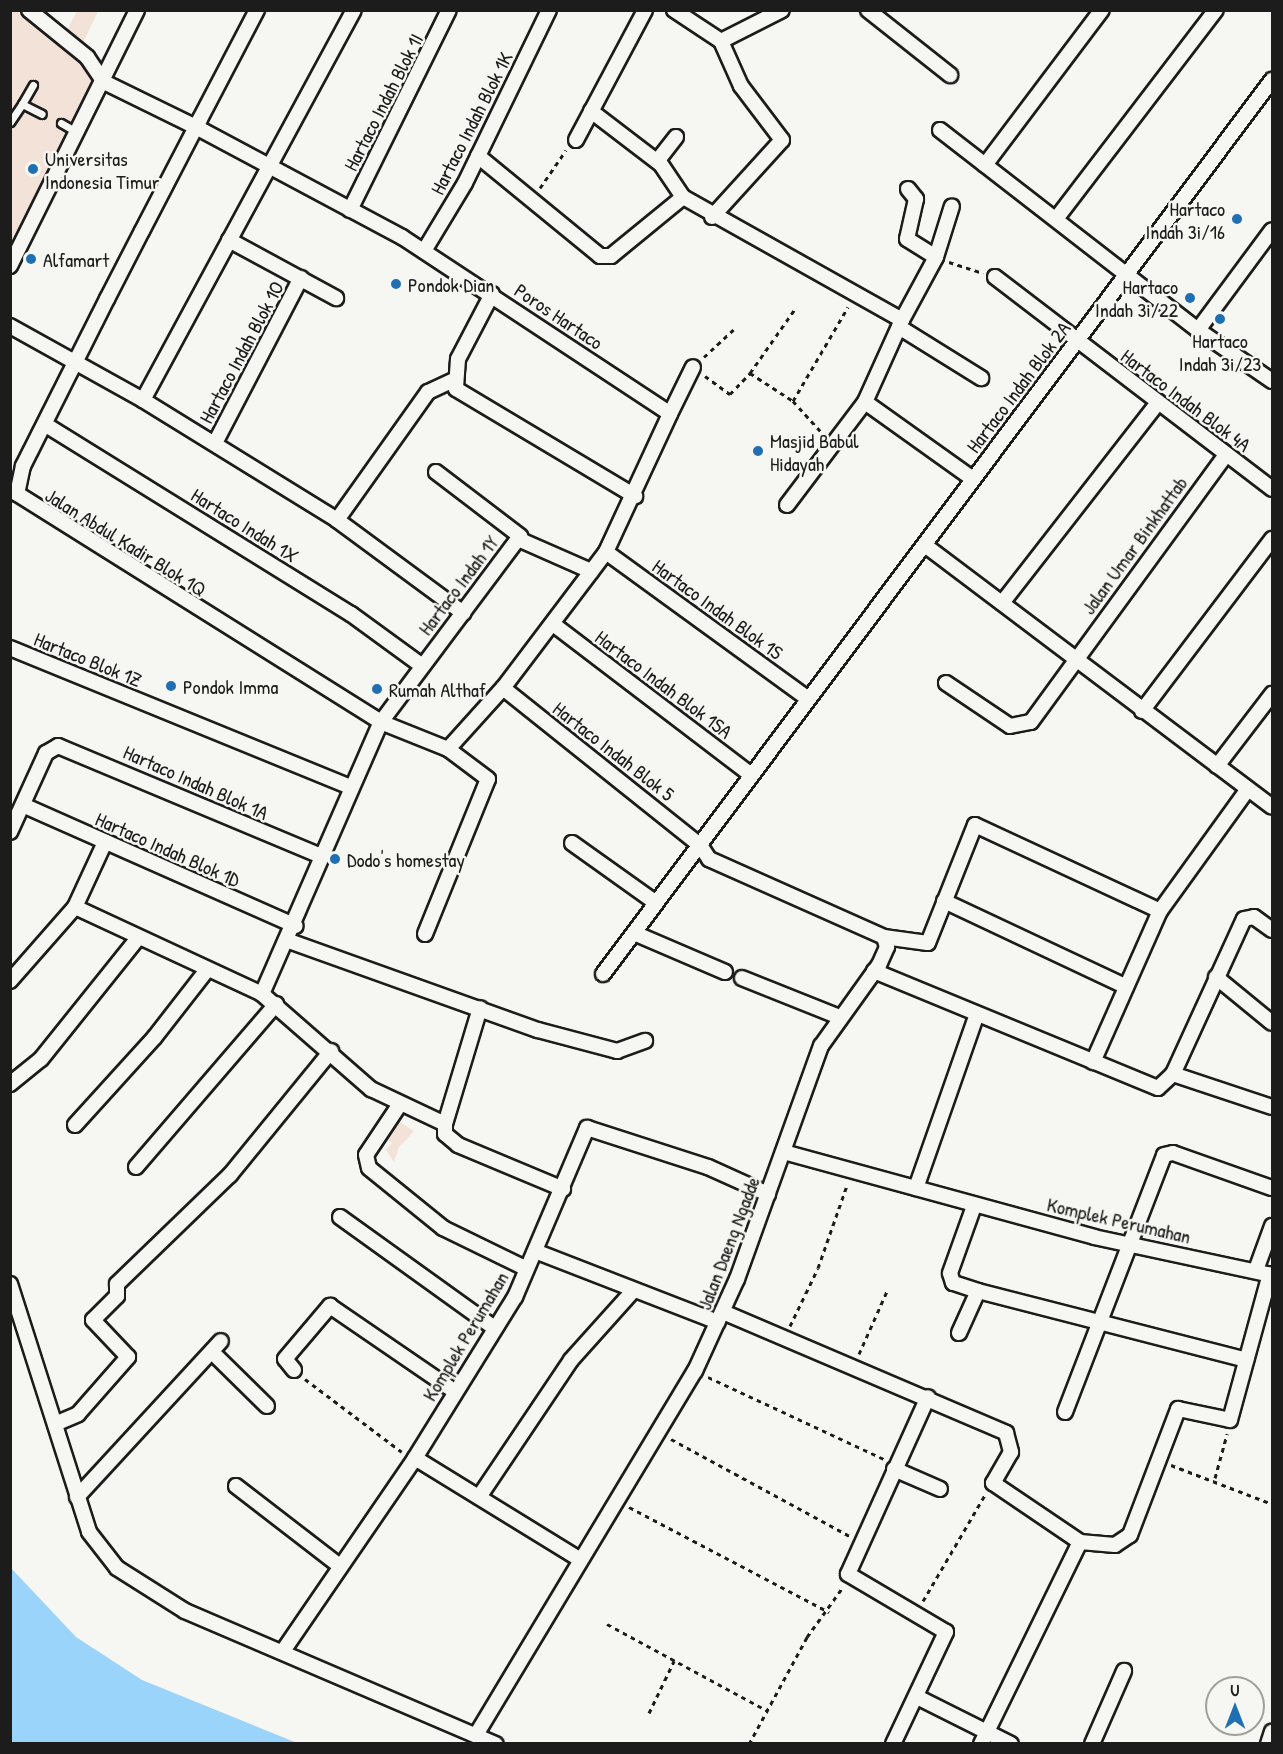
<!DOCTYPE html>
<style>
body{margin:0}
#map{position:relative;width:1283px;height:1754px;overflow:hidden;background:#f6f6f2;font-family:"Patrick Hand",sans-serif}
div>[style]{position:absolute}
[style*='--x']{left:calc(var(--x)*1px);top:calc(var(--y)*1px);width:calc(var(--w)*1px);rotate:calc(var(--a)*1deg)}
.built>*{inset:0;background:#f2e2d7}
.water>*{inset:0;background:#9ad4fa}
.path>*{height:3px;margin-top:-1.5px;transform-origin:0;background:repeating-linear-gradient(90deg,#1c1c1c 0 4.5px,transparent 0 9px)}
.roads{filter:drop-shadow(2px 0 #1c1c1c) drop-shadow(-2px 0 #1c1c1c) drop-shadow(0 2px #1c1c1c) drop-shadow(0 -2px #1c1c1c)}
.service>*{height:7px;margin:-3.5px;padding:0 3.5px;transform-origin:3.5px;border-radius:3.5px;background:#f6f6f2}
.minor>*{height:14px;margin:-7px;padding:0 7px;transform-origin:7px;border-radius:7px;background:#f6f6f2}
.dots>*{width:16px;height:16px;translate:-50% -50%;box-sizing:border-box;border:3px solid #f6f6f2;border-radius:50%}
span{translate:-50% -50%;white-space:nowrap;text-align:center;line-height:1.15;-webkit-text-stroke:5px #f6f6f2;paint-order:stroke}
.street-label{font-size:20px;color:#1c1c1c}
.poi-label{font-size:20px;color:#1c1c1c}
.left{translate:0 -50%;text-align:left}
.right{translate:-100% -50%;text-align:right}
.frame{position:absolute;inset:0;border:12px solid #1c1c1c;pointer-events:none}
.north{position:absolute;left:1205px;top:1676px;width:60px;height:60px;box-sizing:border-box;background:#f6f6f2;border:2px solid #9f9f9c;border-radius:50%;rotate:0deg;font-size:16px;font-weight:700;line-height:24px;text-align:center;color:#1c1c1c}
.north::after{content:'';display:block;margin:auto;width:21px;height:27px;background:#1f6fb2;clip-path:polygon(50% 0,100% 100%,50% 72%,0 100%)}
</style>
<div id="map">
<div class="built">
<i style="clip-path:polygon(15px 10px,84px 58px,100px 81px,11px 256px,10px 11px)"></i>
<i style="clip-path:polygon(77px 11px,98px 11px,83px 43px,65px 34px)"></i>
<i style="clip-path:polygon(395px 1119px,414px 1131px,399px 1147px,394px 1162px,386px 1150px,392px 1143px,384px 1137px)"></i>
</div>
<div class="water">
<i style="clip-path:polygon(10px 1567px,76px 1637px,142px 1680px,297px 1743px,11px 1743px)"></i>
</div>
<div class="path">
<i style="--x:540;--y:188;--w:46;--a:-55.6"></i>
<i style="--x:949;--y:262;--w:36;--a:18"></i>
<i style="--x:704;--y:357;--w:41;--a:-43"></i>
<i style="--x:750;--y:373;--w:78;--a:-54.9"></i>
<i style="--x:705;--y:376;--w:31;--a:36"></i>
<i style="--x:730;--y:394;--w:29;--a:-46"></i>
<i style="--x:750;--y:373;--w:51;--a:33.1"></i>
<i style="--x:793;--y:401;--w:45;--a:47.7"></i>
<i style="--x:793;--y:401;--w:109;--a:-59.7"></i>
<i style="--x:790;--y:1326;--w:64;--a:-64.2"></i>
<i style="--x:818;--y:1268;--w:88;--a:-70.7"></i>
<i style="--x:859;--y:1354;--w:71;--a:-66"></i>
<i style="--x:708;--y:1377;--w:194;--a:25"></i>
<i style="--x:305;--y:1379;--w:121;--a:37"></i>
<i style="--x:671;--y:1439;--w:204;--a:28.5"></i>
<i style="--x:1171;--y:1465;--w:108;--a:21.1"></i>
<i style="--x:1215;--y:1478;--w:46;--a:-74.7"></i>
<i style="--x:629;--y:1507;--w:226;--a:27.7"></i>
<i style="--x:923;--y:1601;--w:123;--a:-59.7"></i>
<i style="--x:607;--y:1624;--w:181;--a:28.4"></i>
<i style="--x:649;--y:1713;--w:58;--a:-64.3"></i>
<i style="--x:749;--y:1744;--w:122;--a:-61.5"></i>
<i style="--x:807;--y:1637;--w:62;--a:-54.2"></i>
</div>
<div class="roads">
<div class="service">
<i style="--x:22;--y:104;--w:22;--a:-60"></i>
<i style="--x:10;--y:122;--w:22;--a:-56"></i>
<i style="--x:22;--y:104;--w:22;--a:27"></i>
<i style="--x:61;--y:123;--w:20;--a:30"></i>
</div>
<div class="minor">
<i style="--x:29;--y:10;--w:75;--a:39"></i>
<i style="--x:87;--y:57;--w:30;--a:56"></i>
<i style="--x:104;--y:82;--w:102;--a:26.1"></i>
<i style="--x:196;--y:127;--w:234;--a:28.1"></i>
<i style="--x:402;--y:237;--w:321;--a:33.4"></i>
<i style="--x:670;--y:414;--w:152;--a:114.9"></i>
<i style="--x:606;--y:552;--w:171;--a:127.1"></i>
<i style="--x:503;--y:688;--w:82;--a:132"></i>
<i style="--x:448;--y:749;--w:72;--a:-158.1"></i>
<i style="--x:381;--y:722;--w:430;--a:-147.9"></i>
<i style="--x:17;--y:494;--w:29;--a:-78"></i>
<i style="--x:23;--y:466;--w:187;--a:-63.3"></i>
<i style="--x:107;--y:299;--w:76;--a:-62.8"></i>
<i style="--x:142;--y:231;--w:117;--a:-62.6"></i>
<i style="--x:196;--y:127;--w:9;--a:-63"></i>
<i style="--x:200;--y:119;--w:123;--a:-62.4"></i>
<i style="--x:674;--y:10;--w:56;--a:33.4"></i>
<i style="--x:721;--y:41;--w:68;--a:-26.9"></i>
<i style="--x:868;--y:10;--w:105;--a:38.4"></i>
<i style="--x:591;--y:111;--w:86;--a:37.4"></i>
<i style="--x:940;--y:130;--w:326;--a:37.8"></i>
<i style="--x:1198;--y:330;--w:90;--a:34.6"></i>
<i style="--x:676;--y:137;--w:29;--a:128"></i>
<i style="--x:658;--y:160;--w:45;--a:56"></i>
<i style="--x:576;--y:140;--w:147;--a:-62"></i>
<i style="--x:478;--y:156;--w:158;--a:39.3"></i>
<i style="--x:600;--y:256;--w:11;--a:0"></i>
<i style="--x:611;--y:256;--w:93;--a:-39.3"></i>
<i style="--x:683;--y:197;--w:251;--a:29.3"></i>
<i style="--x:902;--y:320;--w:72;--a:-61.6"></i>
<i style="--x:936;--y:257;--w:53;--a:-72.6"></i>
<i style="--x:985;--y:165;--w:194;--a:-53"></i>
<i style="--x:908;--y:189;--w:13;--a:51"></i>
<i style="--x:916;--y:199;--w:41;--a:102.7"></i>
<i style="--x:907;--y:239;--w:34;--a:32"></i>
<i style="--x:350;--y:210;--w:223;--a:-63.7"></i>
<i style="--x:712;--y:217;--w:104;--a:-47.7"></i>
<i style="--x:782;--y:140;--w:68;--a:-127.2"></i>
<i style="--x:741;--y:86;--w:49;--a:-114"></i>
<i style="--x:1056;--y:219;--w:263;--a:-52.6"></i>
<i style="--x:229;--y:240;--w:122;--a:28.5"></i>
<i style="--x:424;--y:251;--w:79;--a:-58.9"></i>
<i style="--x:465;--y:183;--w:192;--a:-64.1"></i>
<i style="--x:10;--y:266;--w:286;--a:-63.6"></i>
<i style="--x:995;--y:277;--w:349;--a:37.4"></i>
<i style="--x:492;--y:294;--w:73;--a:117.6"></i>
<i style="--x:458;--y:359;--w:30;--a:94"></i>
<i style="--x:456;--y:389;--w:209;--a:30.9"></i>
<i style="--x:10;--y:326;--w:152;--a:29.1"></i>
<i style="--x:143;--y:400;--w:228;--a:31.7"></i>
<i style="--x:337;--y:520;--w:157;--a:36.4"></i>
<i style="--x:899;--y:327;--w:97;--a:31.9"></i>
<i style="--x:1198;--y:330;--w:124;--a:-53.5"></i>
<i style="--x:143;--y:400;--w:443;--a:-61.6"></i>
<i style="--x:865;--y:402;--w:90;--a:-65.7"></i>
<i style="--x:670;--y:414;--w:52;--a:-63.9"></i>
<i style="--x:46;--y:425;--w:359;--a:31.8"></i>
<i style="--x:351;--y:614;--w:87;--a:36.1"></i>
<i style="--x:215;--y:443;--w:186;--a:-62.5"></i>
<i style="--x:436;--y:472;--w:106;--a:37.3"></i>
<i style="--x:787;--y:505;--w:129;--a:-52.9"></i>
<i style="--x:865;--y:402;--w:133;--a:35.5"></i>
<i style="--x:337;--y:520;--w:157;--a:-54.6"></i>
<i style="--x:428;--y:392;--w:29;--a:-25"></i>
<i style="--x:926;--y:546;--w:433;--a:37"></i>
<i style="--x:606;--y:552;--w:248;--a:36"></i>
<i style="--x:1002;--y:603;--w:252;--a:-52.1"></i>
<i style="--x:553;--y:624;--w:249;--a:37.3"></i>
<i style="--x:10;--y:648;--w:367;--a:22.2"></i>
<i style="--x:946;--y:683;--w:77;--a:33.9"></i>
<i style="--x:1010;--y:726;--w:21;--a:-11"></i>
<i style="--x:1031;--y:722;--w:331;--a:-53.9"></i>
<i style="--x:503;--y:688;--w:252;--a:38.6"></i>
<i style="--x:700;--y:845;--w:17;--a:57"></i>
<i style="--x:709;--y:859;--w:192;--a:24"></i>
<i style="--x:884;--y:937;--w:44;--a:7.8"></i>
<i style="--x:928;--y:943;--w:127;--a:-68.3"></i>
<i style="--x:975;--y:825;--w:204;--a:24.9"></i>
<i style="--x:1142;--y:711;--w:216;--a:-52.9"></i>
<i style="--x:1217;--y:766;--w:91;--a:-52.6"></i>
<i style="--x:25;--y:806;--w:296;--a:23.9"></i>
<i style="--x:10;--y:832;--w:87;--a:-65.5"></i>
<i style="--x:46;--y:753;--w:14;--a:-30"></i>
<i style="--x:58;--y:746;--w:287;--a:22.7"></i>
<i style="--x:572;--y:843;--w:103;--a:35.5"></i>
<i style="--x:944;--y:901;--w:200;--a:25.2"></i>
<i style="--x:75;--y:907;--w:206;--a:24.9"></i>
<i style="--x:262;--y:994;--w:145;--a:41.1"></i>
<i style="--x:371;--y:1089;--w:82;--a:25.3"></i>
<i style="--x:445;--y:1124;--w:10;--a:90"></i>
<i style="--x:445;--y:1134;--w:17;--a:40"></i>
<i style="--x:458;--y:1145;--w:114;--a:22.7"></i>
<i style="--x:634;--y:933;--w:99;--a:23.2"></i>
<i style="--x:425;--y:934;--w:167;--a:-67.9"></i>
<i style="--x:488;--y:779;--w:50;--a:-143.1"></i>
<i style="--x:289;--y:941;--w:264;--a:19.7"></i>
<i style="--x:538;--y:1030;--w:82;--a:14.9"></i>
<i style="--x:617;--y:1051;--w:30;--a:-20"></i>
<i style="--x:874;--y:971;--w:307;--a:22.4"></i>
<i style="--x:1158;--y:1088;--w:21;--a:-43"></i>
<i style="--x:1173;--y:1074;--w:170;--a:-65.4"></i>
<i style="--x:1244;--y:919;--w:10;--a:-11"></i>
<i style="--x:1254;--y:917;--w:22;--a:36"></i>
<i style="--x:603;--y:974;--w:1117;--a:-53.19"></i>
<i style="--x:1216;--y:977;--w:72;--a:39.4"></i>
<i style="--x:742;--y:978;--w:102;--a:21.8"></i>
<i style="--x:10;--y:981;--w:98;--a:-48.7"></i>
<i style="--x:75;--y:907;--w:72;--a:-65.2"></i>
<i style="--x:262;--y:994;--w:297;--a:-66.4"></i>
<i style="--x:381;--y:722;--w:229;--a:-53.2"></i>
<i style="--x:518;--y:539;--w:80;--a:23.7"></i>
<i style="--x:1093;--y:1062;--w:165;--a:-66.1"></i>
<i style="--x:1160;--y:911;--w:150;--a:-54.2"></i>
<i style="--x:1173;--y:1074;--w:104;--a:18.4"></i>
<i style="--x:10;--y:1084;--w:40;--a:-39"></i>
<i style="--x:41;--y:1059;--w:154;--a:-51.3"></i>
<i style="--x:400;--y:1104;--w:61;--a:123.7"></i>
<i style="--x:366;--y:1155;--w:13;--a:77"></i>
<i style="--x:369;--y:1168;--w:95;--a:39"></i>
<i style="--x:443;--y:1228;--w:93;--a:26"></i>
<i style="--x:445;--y:1124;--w:121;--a:-73.2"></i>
<i style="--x:75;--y:1125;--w:118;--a:-47.8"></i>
<i style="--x:154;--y:1038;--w:86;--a:-52.1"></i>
<i style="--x:784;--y:1152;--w:321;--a:15.3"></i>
<i style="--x:1094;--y:1237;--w:182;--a:12.1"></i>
<i style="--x:136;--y:1167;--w:215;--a:-49.3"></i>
<i style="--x:916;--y:1188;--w:184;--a:-70.7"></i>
<i style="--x:340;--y:1217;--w:188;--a:35.7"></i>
<i style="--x:535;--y:1251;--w:196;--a:21.2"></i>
<i style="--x:1256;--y:1270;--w:47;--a:-70"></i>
<i style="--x:10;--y:1284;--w:260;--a:72.3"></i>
<i style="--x:89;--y:1532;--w:46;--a:52.1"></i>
<i style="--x:117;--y:1568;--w:80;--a:32.3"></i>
<i style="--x:185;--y:1611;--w:338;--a:23.2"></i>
<i style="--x:978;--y:1291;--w:277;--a:14.4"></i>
<i style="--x:723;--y:1312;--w:308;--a:23.1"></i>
<i style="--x:1006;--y:1433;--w:20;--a:75"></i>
<i style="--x:1011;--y:1452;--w:36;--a:120"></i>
<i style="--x:993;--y:1483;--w:105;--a:34.1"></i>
<i style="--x:959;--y:1333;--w:46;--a:-65.7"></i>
<i style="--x:978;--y:1291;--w:26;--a:-162"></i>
<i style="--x:953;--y:1283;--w:10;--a:-107"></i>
<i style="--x:950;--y:1273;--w:71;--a:-70.3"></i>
<i style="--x:212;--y:1352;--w:77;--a:44.5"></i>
<i style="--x:294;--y:1370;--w:14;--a:-129"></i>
<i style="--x:285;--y:1359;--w:70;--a:-49.7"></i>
<i style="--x:330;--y:1306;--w:150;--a:34.4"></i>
<i style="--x:1065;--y:1412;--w:275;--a:-68.9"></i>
<i style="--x:1164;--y:1155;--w:9;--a:-13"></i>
<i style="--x:1173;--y:1153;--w:105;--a:19.5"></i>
<i style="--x:55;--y:1424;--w:25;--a:-23"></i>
<i style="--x:78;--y:1414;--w:76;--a:-48.7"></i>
<i style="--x:128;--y:1357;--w:51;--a:-133.4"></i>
<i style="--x:93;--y:1320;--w:34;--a:-45"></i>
<i style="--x:117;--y:1296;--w:12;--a:-90"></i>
<i style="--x:117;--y:1284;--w:157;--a:-44"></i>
<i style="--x:230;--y:1175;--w:160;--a:-50.8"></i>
<i style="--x:415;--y:1458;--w:193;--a:31.6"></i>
<i style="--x:894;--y:1469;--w:50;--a:23.5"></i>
<i style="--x:236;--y:1486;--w:131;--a:37.6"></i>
<i style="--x:77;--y:1497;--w:212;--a:-47.3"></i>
<i style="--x:479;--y:1497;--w:165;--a:-56.1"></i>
<i style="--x:571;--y:1360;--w:93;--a:-48.1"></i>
<i style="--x:283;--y:1651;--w:234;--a:-55.6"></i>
<i style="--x:415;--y:1458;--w:190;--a:-58.2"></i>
<i style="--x:515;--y:1297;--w:184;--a:-66.9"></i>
<i style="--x:587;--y:1128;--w:127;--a:17.9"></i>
<i style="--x:708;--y:1167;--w:66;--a:24.2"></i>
<i style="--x:917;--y:1697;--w:105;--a:26.6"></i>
<i style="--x:476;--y:1735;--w:425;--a:-59"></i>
<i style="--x:695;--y:1371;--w:101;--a:-65.5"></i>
<i style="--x:737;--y:1279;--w:248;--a:-70.2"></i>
<i style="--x:821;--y:1046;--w:100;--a:-54.4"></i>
<i style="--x:879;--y:965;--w:20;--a:-66"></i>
<i style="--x:887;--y:947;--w:10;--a:-107"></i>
<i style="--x:893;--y:1744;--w:124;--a:-64.7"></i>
<i style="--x:946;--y:1632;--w:114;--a:-149.4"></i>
<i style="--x:848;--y:1574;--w:194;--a:-65.7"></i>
<i style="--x:981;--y:1744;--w:225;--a:-63.9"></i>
<i style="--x:1080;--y:1542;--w:35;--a:5"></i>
<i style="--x:1115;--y:1545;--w:18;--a:-34"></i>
<i style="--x:1130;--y:1535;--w:135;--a:-69.1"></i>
<i style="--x:1178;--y:1409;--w:53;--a:11.9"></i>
<i style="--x:1230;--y:1420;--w:151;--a:-74.7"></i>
<i style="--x:1092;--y:1744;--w:80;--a:-66.3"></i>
<i style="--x:1268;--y:1744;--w:13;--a:-72"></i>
</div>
</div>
<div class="dots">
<i style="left:33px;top:169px;background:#1f6fb2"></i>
<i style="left:1237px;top:219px;background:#1f6fb2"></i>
<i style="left:31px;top:259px;background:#1f6fb2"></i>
<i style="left:396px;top:284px;background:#1f6fb2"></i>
<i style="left:1190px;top:298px;background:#1f6fb2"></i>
<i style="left:1220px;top:319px;background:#1f6fb2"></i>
<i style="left:758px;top:451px;background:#1f6fb2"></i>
<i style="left:171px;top:686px;background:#1f6fb2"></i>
<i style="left:377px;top:689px;background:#1f6fb2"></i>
<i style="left:335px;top:859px;background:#1f6fb2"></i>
</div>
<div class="street-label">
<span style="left:383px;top:102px;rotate:-63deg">Hartaco Indah Blok 1I</span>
<span style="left:471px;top:123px;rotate:-63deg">Hartaco Indah Blok 1K</span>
<span style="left:559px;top:316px;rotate:34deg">Poros Hartaco</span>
<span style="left:241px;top:352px;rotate:-62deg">Hartaco Indah Blok 1O</span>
<span style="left:1018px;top:387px;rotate:-53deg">Hartaco Indah Blok 2A</span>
<span style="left:1186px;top:400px;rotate:37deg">Hartaco Indah Blok 4A</span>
<span style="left:245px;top:525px;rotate:32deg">Hartaco Indah 1X</span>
<span style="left:126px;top:542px;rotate:32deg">Jalan Abdul Kadir Blok 1Q</span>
<span style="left:1134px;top:545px;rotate:-54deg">Jalan Umar Binkhattab</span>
<span style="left:458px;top:585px;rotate:-53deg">Hartaco Indah 1Y</span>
<span style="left:718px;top:609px;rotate:36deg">Hartaco Indah Blok 1S</span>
<span style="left:88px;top:659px;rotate:22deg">Hartaco Blok 1Z</span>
<span style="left:664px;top:684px;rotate:37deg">Hartaco Indah Blok 1SA</span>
<span style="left:614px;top:751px;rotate:38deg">Hartaco Indah Blok 5</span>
<span style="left:196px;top:782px;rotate:24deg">Hartaco Indah Blok 1A</span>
<span style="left:168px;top:849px;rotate:24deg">Hartaco Indah Blok 1D</span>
<span style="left:1119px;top:1220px;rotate:13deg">Komplek Perumahan</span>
<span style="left:728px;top:1243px;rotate:-69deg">Jalan Daeng Ngadde</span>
<span style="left:465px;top:1336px;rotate:-59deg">Komplek Perumahan</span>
</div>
<div class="poi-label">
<span class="left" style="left:45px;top:170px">Universitas<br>Indonesia Timur</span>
<span class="right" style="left:1225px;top:220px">Hartaco<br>Indah 3i/16</span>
<span class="left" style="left:43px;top:259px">Alfamart</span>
<span class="left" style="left:408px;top:284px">Pondok Dian</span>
<span class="right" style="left:1178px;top:298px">Hartaco<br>Indah 3i/22</span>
<span style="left:1220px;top:352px">Hartaco<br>Indah 3i/23</span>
<span class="left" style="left:770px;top:452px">Masjid Babul<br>Hidayah</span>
<span class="left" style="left:183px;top:686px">Pondok Imma</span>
<span class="left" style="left:389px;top:689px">Rumah Althaf</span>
<span class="left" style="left:347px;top:859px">Dodo's homestay</span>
</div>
<div class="frame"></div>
<div class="north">U</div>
</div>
